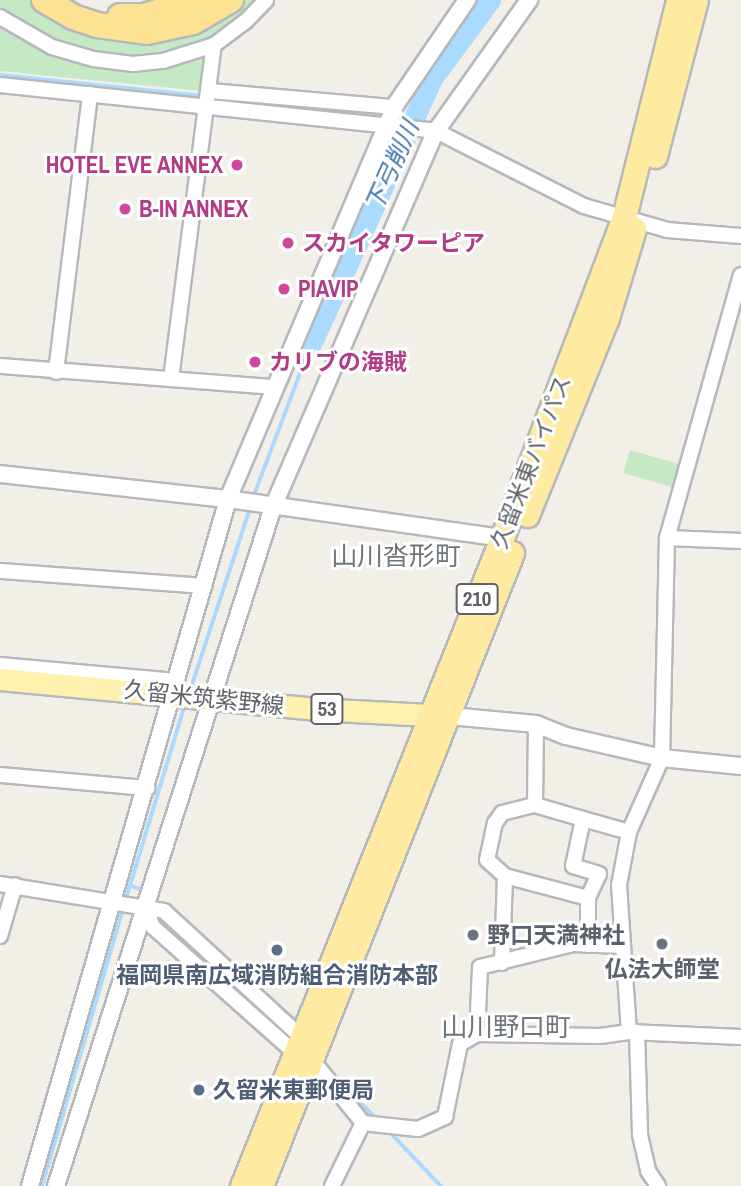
<!DOCTYPE html>
<meta charset="utf-8">
<style>
body{margin:0}
#map{position:relative;width:741px;height:1186px;overflow:hidden;background:#f1efe8;font-family:"Archivo Narrow","Noto Sans JP",sans-serif}
div>[style]{position:absolute}
[style*='--x']{left:calc(var(--x)*1px);top:calc(var(--y)*1px);width:calc(var(--w)*1px);rotate:calc(var(--a)*1deg)}
.green>*{inset:0;background:#c5e8c5;transform-origin:0 0}
.stream>*{height:3.5px;margin:-1.75px;padding:0 1.75px;transform-origin:1.75px;border-radius:1.75px;background:#aadaff}
.river>*{height:21px;margin:-10.5px;padding:0 10.5px;transform-origin:10.5px;border-radius:10.5px;background:#aadaff}
.roads{filter:drop-shadow(2px 0 #b5b8bc) drop-shadow(-2px 0 #b5b8bc) drop-shadow(0 2px #b5b8bc) drop-shadow(0 -2px #b5b8bc)}
.minor>*{height:14px;margin:-7px;padding:0 7px;transform-origin:7px;border-radius:7px;background:#fff}
.tertiary>*{height:16px;margin:-8px;padding:0 8px;transform-origin:8px;border-radius:8px;background:#fff}
.primary>*{height:21px;margin:-10.5px;padding:0 10.5px;transform-origin:10.5px;border-radius:10.5px;background:#fff2af}
.trunk>*{height:23px;margin:-11.5px;padding:0 11.5px;transform-origin:11.5px;border-radius:11.5px;background:#feeaa1}
.motorway>*{height:24px;margin:-12px;padding:0 12px;transform-origin:12px;border-radius:12px;background:#fde293}
.dots>*{width:19px;height:19px;translate:-50% -50%;box-sizing:border-box;border:4px solid #fff;border-radius:50%}
span{translate:-50% -50%;white-space:nowrap;text-align:center;line-height:1.15;-webkit-text-stroke:6px #fff;paint-order:stroke}
.shield-label span{padding:2px 5px;background:#fff;border:2px solid;border-radius:5px;-webkit-text-stroke-width:0}
.shield-label{font-size:21px;color:#5f6368;font-weight:700}
.hotel-label{font-size:23px;color:#b23c85;font-weight:700}
.right{translate:-100% -50%;text-align:right}
.left{translate:0 -50%;text-align:left}
.street-label{font-size:23px;color:#5f6368}
.worship-label{font-size:23px;color:#5b616d;font-weight:700}
.service-label{font-size:23px;color:#4e5e75;font-weight:700}
.water-label{font-size:24px;color:#4174aa;font-style:italic}
.quarter-label{font-size:26px;color:#70757a}
</style>
<div id="map">
<div class="green">
<i style="clip-path:polygon(0 0,30px 0,48px 12px,96px 33px,240px 0,258px 0,242px 18px,205px 42px,152px 58px,94px 54px,55px 42px,0 8px)"></i>
<i style="clip-path:polygon(0 21px,74px 62px,107px 68px,169px 67px,205px 54px,202px 91px,0 71px)"></i>
<i style="left:630px;top:450px;width:57px;height:24px;rotate:16deg"></i>
</div>
<div class="stream">
<i style="--x:0;--y:75;--w:204;--a:5.9"></i>
<i style="--x:232;--y:100;--w:87;--a:7.9"></i>
<i style="--x:253;--y:498;--w:167;--a:-69.3"></i>
<i style="--x:190;--y:691;--w:196;--a:-71.8"></i>
<i style="--x:130;--y:885;--w:15;--a:23"></i>
<i style="--x:125;--y:902;--w:206;--a:-73.1"></i>
<i style="--x:332;--y:1074;--w:62;--a:45"></i>
<i style="--x:389;--y:1131;--w:76;--a:46.6"></i>
<i style="--x:42;--y:1186;--w:289;--a:-73.7"></i>
</div>
<div class="river">
<i style="--x:312;--y:342;--w:291;--a:-65.5"></i>
<i style="--x:433;--y:77;--w:96;--a:-53.5"></i>
</div>
<div class="roads">
<div class="minor">
<i style="--x:0;--y:17;--w:60;--a:30"></i>
<i style="--x:52;--y:47;--w:43;--a:16.3"></i>
<i style="--x:93;--y:59;--w:40;--a:7.1"></i>
<i style="--x:133;--y:64;--w:30;--a:-6"></i>
<i style="--x:163;--y:61;--w:53;--a:-17.4"></i>
<i style="--x:0;--y:85;--w:438;--a:6"></i>
<i style="--x:436;--y:131;--w:166;--a:26.9"></i>
<i style="--x:584;--y:206;--w:86;--a:16.1"></i>
<i style="--x:667;--y:230;--w:74;--a:4.6"></i>
<i style="--x:210;--y:91;--w:185;--a:5"></i>
<i style="--x:0;--y:366;--w:275;--a:4.4"></i>
<i style="--x:56;--y:372;--w:280;--a:-83"></i>
<i style="--x:171;--y:379;--w:337;--a:-82.7"></i>
<i style="--x:214;--y:45;--w:40;--a:-37"></i>
<i style="--x:246;--y:21;--w:29;--a:-46"></i>
<i style="--x:667;--y:538;--w:74;--a:2.3"></i>
<i style="--x:0;--y:571;--w:205;--a:4.2"></i>
<i style="--x:0;--y:665;--w:178;--a:5.2"></i>
<i style="--x:0;--y:775;--w:148;--a:5.1"></i>
<i style="--x:535;--y:805;--w:81;--a:-89.3"></i>
<i style="--x:583;--y:819;--w:48;--a:102"></i>
<i style="--x:573;--y:866;--w:27;--a:17"></i>
<i style="--x:599;--y:874;--w:26;--a:115"></i>
<i style="--x:588;--y:898;--w:86;--a:-165.2"></i>
<i style="--x:505;--y:876;--w:24;--a:-138"></i>
<i style="--x:487;--y:860;--w:38;--a:-78"></i>
<i style="--x:495;--y:823;--w:12;--a:-55"></i>
<i style="--x:502;--y:813;--w:34;--a:-14"></i>
<i style="--x:535;--y:805;--w:50;--a:16.3"></i>
<i style="--x:583;--y:819;--w:48;--a:15.8"></i>
<i style="--x:0;--y:884;--w:166;--a:9.3"></i>
<i style="--x:164;--y:911;--w:185;--a:42.6"></i>
<i style="--x:300;--y:1036;--w:28;--a:63"></i>
<i style="--x:313;--y:1061;--w:80;--a:51.1"></i>
<i style="--x:588;--y:898;--w:47;--a:90"></i>
<i style="--x:146;--y:909;--w:19;--a:69"></i>
<i style="--x:153;--y:927;--w:191;--a:41.6"></i>
<i style="--x:0;--y:936;--w:53;--a:-73.6"></i>
<i style="--x:502;--y:963;--w:87;--a:-88"></i>
<i style="--x:629;--y:1032;--w:147;--a:-93.9"></i>
<i style="--x:619;--y:885;--w:54;--a:-79.3"></i>
<i style="--x:629;--y:832;--w:81;--a:-66"></i>
<i style="--x:662;--y:758;--w:220;--a:-88.7"></i>
<i style="--x:667;--y:538;--w:273;--a:-74.3"></i>
<i style="--x:637;--y:1032;--w:103;--a:88.3"></i>
<i style="--x:640;--y:1135;--w:37;--a:77"></i>
<i style="--x:648;--y:1171;--w:18;--a:56"></i>
<i style="--x:477;--y:1034;--w:67;--a:-87.4"></i>
<i style="--x:480;--y:967;--w:96;--a:-13.9"></i>
<i style="--x:573;--y:944;--w:49;--a:2.3"></i>
<i style="--x:363;--y:1123;--w:55;--a:6.2"></i>
<i style="--x:418;--y:1129;--w:30;--a:-24"></i>
<i style="--x:445;--y:1117;--w:75;--a:-78.4"></i>
<i style="--x:460;--y:1044;--w:20;--a:-30"></i>
<i style="--x:477;--y:1034;--w:123;--a:0.9"></i>
<i style="--x:600;--y:1036;--w:29;--a:-8"></i>
<i style="--x:629;--y:1032;--w:112;--a:2.6"></i>
<i style="--x:332;--y:1186;--w:70;--a:-63.8"></i>
</div>
<div class="tertiary">
<i style="--x:0;--y:474;--w:229;--a:6.3"></i>
<i style="--x:228;--y:499;--w:277;--a:8.1"></i>
<i style="--x:450;--y:716;--w:86;--a:5.3"></i>
<i style="--x:536;--y:724;--w:32;--a:22"></i>
<i style="--x:566;--y:736;--w:98;--a:12.9"></i>
<i style="--x:662;--y:758;--w:79;--a:5.8"></i>
<i style="--x:30;--y:1186;--w:715;--a:-73.92"></i>
<i style="--x:228;--y:499;--w:426;--a:-67"></i>
<i style="--x:394;--y:107;--w:130;--a:-55.7"></i>
<i style="--x:56;--y:1186;--w:713;--a:-72.28"></i>
<i style="--x:273;--y:507;--w:410;--a:-66.6"></i>
<i style="--x:436;--y:131;--w:161;--a:-54.6"></i>
</div>
<div class="primary">
<i style="--x:0;--y:679;--w:316;--a:5.4"></i>
<i style="--x:315;--y:709;--w:133;--a:3"></i>
</div>
<div class="trunk">
<i style="--x:655;--y:156;--w:161;--a:-75.3"></i>
<i style="--x:527;--y:515;--w:213;--a:-67.9"></i>
<i style="--x:607;--y:318;--w:93;--a:-73.1"></i>
<i style="--x:242;--y:1186;--w:698;--a:-68.14"></i>
<i style="--x:502;--y:538;--w:343;--a:-69.2"></i>
<i style="--x:624;--y:217;--w:224;--a:-76"></i>
<i style="--x:261;--y:1186;--w:681;--a:-68.37"></i>
</div>
<div class="motorway">
<i style="--x:44;--y:0;--w:34;--a:30"></i>
<i style="--x:73;--y:17;--w:25;--a:18"></i>
<i style="--x:97;--y:25;--w:50;--a:8"></i>
<i style="--x:147;--y:32;--w:47;--a:-12.3"></i>
<i style="--x:193;--y:22;--w:44;--a:-30.1"></i>
<i style="--x:120;--y:16;--w:24;--a:0"></i>
<i style="--x:144;--y:16;--w:55;--a:-16.8"></i>
</div>
</div>
<div class="dots">
<i style="left:237px;top:165px;background:#d1479c"></i>
<i style="left:125px;top:209px;background:#d1479c"></i>
<i style="left:288px;top:243px;background:#d1479c"></i>
<i style="left:284px;top:289px;background:#d1479c"></i>
<i style="left:255px;top:362px;background:#d1479c"></i>
<i style="left:473px;top:935px;background:#6b7280"></i>
<i style="left:662px;top:944px;background:#6b7280"></i>
<i style="left:277px;top:950px;background:#5c6f8a"></i>
<i style="left:199px;top:1090px;background:#5c6f8a"></i>
</div>
<div class="shield-label">
<span style="left:477px;top:599px">210</span>
<span style="left:327px;top:709px">53</span>
</div>
<div class="hotel-label">
<span class="right" style="left:223px;top:165px">HOTEL EVE ANNEX</span>
<span class="left" style="left:139px;top:209px">B-IN ANNEX</span>
<span class="left" style="left:302px;top:243px">スカイタワーピア</span>
<span class="left" style="left:298px;top:289px">PIAVIP</span>
<span class="left" style="left:269px;top:362px">カリブの海賊</span>
</div>
<div class="street-label">
<span style="left:531px;top:462px;rotate:-69deg">久留米東バイパス</span>
<span style="left:204px;top:698px;rotate:6deg">久留米筑紫野線</span>
</div>
<div class="worship-label">
<span class="left" style="left:487px;top:935px">野口天満神社</span>
<span style="left:662px;top:969px">仏法大師堂</span>
</div>
<div class="service-label">
<span style="left:277px;top:975px">福岡県南広域消防組合消防本部</span>
<span class="left" style="left:213px;top:1090px">久留米東郵便局</span>
</div>
<div class="water-label">
<span style="left:392px;top:166px;rotate:-66deg">下弓削川</span>
</div>
<div class="quarter-label">
<span style="left:396px;top:556px">山川沓形町</span>
<span style="left:506px;top:1027px">山川野口町</span>
</div>
</div>
